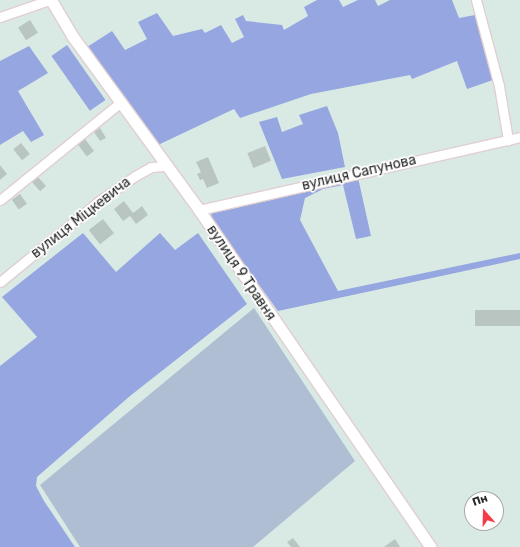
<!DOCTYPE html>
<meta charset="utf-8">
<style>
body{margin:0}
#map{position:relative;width:520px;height:547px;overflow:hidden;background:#d9eae5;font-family:Rubik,sans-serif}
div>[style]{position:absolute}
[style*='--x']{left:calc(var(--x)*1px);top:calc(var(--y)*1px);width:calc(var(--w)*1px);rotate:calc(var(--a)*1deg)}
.green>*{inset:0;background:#95a6e1;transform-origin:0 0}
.cemetery>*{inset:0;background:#b0bed4}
.building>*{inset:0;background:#b9c5c1;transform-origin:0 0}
.roads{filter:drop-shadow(1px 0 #e1ced0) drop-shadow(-1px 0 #e1ced0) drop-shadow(0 1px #e1ced0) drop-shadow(0 -1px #e1ced0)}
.minor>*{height:9px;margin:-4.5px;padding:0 4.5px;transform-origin:4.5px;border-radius:4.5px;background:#fff}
.tertiary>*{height:11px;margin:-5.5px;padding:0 5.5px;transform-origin:5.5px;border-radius:5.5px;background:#fff}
span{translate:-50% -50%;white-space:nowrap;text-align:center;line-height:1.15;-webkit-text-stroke:3.5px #fff;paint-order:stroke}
.street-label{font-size:14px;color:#282828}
.north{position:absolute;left:464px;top:491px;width:40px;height:40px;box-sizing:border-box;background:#fff;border:1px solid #a9a9a9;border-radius:50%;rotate:340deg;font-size:11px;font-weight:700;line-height:16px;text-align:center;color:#282828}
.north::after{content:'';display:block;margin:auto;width:14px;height:18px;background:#f73947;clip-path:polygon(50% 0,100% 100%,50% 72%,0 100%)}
</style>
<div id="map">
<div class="green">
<i style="clip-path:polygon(317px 0,339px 0,343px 7px,358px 0,375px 0,378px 6px,390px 0,452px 0,459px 18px,475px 15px,493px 80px,467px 89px,457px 61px,412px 79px,410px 75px,311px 94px,240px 118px,234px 109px,158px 145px,87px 47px,112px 31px,125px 50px,147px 39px,138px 22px,157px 13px,173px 36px,202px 29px,205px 33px,221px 25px,232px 43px,244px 37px,235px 19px,243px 15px,246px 21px,282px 25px,284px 30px,308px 16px,304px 7px)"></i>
<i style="left:67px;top:45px;width:67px;height:19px;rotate:55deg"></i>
<i style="clip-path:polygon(29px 46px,48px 73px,18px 91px,44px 135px,31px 142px,23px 131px,0 145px,0 61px)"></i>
<i style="clip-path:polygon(327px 106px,338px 133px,345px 167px,282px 179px,259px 122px,277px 117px,282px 132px,303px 124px,299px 115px)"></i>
<i style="clip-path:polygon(357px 173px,371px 236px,356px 239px,343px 185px,323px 189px,305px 198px,300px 220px,338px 291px,520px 253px,520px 259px,278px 311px,211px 219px,212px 207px)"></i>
<i style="clip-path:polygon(83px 233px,116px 272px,160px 233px,175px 250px,198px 233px,247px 304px,130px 396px,37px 477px,36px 486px,44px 501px,75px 547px,0 547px,0 366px,37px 337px,2px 297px)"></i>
</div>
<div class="cemetery">
<i style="clip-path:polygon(254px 308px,355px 461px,253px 547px,80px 547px,40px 485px)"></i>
</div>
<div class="building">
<i style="left:30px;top:20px;width:15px;height:14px;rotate:58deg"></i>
<i style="clip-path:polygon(100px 128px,106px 138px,100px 141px,94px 132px)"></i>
<i style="left:85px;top:139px;width:15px;height:9px;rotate:53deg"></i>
<i style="left:21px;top:143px;width:14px;height:10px;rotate:51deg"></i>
<i style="left:265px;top:146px;width:16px;height:19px;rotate:68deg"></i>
<i style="clip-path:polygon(208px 157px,219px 183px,207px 188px,203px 179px,200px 180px,197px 174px,201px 172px,196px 162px)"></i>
<i style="clip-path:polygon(0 165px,7px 174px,0 180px)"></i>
<i style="left:38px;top:177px;width:12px;height:8px;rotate:48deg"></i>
<i style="left:20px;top:194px;width:12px;height:10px;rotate:55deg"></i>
<i style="clip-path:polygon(124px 201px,133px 213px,142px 206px,148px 215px,136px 224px,130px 216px,123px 221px,114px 209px)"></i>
<i style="left:103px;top:219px;width:18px;height:18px;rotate:52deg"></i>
<i style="left:520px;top:310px;width:16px;height:45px;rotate:90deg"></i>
<i style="clip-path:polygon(293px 538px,300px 547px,291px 547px,287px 542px)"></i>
<i style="clip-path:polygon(395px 539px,400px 547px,384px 547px)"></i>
</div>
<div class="roads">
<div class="minor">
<i style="--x:476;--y:0;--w:89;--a:75"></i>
<i style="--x:499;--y:86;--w:55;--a:80.5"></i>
<i style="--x:0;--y:17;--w:52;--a:-19.1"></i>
<i style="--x:0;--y:200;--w:156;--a:-39"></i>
<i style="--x:199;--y:210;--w:329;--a:-12.8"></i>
<i style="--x:0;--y:282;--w:128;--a:-39.3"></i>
<i style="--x:99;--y:201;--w:44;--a:-34.8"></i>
<i style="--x:135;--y:176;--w:18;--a:-29"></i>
<i style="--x:151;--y:167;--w:16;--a:-4"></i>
</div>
<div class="tertiary">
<i style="--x:51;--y:0;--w:43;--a:59.3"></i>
<i style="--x:73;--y:37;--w:214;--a:53.9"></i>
<i style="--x:199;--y:210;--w:409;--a:55.5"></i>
</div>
</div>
<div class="street-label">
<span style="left:359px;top:173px;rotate:-13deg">вулиця Сапунова</span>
<span style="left:81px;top:218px;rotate:-38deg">вулиця Міцкевича</span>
<span style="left:241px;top:273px;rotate:56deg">вулиця 9 Травня</span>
</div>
<div class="north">Пн</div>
</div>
